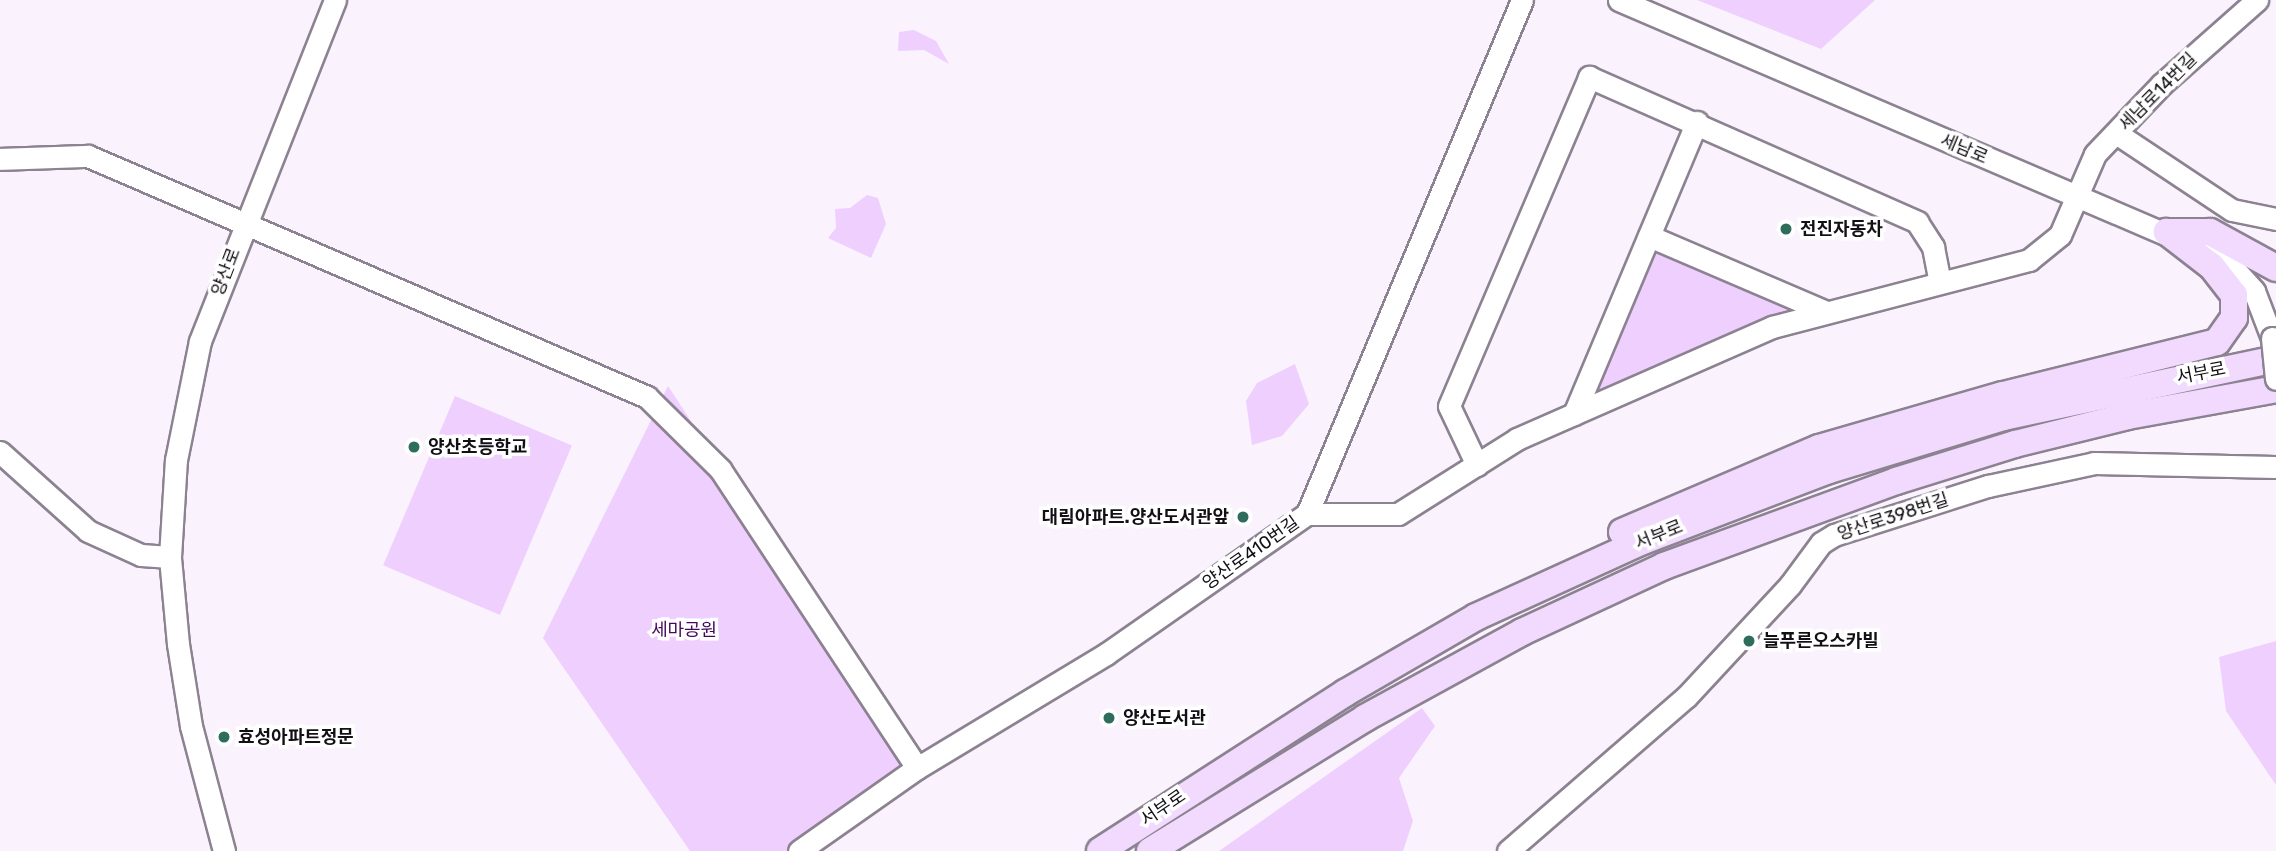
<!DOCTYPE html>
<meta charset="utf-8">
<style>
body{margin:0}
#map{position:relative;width:2276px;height:851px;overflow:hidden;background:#faf3fd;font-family:Rubik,"Noto Sans KR",sans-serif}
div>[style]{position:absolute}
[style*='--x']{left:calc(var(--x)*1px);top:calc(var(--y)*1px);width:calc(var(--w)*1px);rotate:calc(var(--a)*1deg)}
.green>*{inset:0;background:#eecffe;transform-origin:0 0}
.roads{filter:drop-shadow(2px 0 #8c8291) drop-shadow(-2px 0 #8c8291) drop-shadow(0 2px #8c8291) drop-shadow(0 -2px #8c8291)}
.minor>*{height:21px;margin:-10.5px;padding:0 10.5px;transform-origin:10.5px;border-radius:10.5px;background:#fff}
.major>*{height:26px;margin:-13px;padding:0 13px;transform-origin:13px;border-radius:13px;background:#f1dafd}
.bridges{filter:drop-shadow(2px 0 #8c8291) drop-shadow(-2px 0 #8c8291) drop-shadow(0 2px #8c8291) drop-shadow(0 -2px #8c8291)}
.minor-bridge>*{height:21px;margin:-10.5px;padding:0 10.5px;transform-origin:10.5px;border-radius:10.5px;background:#fff}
.dots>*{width:19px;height:19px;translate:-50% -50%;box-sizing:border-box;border:4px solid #fff;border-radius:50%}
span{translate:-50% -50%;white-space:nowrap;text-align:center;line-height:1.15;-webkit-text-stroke:7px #fff;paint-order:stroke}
.street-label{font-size:18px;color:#131015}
.poi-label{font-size:18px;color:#131015;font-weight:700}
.left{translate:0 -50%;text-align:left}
.right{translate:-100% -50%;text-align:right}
.park-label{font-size:18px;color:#46075c}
</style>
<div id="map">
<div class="green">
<i style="clip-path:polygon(1697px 0,1875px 0,1821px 49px)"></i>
<i style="clip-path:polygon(914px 30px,936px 41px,949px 64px,924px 50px,898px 51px,899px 32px)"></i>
<i style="clip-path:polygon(867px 195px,878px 198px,886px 224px,871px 258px,828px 238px,836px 228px,835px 209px,850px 208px)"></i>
<i style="clip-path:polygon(1649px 236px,1826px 312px,1574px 414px)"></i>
<i style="clip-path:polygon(1295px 364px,1309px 404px,1282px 436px,1252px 445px,1246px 401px,1257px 383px)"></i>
<i style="clip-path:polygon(668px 386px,917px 768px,799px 851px,690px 851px,543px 638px)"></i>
<i style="left:455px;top:396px;width:127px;height:184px;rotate:23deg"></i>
<i style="clip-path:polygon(2276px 641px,2276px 785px,2226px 711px,2219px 657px)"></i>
<i style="clip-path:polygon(1422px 708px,1435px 726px,1399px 778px,1413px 821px,1403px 851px,1219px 851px)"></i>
</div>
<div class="roads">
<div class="minor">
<i style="--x:1619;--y:0;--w:660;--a:23.19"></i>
<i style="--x:2226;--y:260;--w:42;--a:47.9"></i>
<i style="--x:2254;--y:291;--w:50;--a:69"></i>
<i style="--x:2116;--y:133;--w:139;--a:33.6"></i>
<i style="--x:2232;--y:210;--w:45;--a:11.6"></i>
<i style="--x:0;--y:159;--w:88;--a:-2"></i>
<i style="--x:88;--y:156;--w:609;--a:23.32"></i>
<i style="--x:647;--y:397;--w:103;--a:44.6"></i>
<i style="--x:720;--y:469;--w:358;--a:56.6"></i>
<i style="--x:1649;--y:236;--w:193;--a:23.2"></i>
<i style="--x:1574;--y:414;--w:317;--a:-67.2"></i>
<i style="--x:0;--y:452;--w:118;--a:41.9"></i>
<i style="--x:88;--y:531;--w:58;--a:24.4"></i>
<i style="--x:141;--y:555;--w:29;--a:4"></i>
<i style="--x:1477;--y:465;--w:65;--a:-115.4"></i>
<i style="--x:1449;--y:406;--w:358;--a:-66.9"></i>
<i style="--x:1589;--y:77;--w:359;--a:23.8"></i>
<i style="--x:1917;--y:222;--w:30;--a:57"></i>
<i style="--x:1933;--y:247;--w:36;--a:79"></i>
<i style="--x:1307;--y:514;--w:91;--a:0"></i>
<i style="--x:1398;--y:514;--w:141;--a:-32.2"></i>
<i style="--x:1517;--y:439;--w:279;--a:-23.7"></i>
<i style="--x:1772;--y:327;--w:266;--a:-14.6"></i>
<i style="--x:2029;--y:260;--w:40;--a:-39"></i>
<i style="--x:2060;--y:235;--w:88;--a:-66.6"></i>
<i style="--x:2095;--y:154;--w:97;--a:-46.3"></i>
<i style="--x:2162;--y:84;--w:127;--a:-41.5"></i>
<i style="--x:224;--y:851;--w:129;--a:-104.8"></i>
<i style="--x:191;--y:726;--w:83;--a:-99"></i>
<i style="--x:178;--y:644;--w:87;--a:-95.3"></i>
<i style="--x:170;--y:557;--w:97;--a:-86.5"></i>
<i style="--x:176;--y:460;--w:121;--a:-78.6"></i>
<i style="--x:200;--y:341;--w:367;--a:-68.4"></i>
<i style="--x:799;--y:851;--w:144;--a:-35.1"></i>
<i style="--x:917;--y:768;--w:221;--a:-31.1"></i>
<i style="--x:1106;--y:654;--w:245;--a:-34.9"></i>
<i style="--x:1307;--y:514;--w:557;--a:-67.3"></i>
<i style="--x:1508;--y:851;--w:235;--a:-40.9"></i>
<i style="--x:1686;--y:697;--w:153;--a:-47.1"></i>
<i style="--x:1790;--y:585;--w:52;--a:-53.6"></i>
<i style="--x:1821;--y:543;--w:15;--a:-32"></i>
<i style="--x:1834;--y:535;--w:162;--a:-17.7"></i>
<i style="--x:1988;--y:486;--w:108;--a:-12.2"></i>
<i style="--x:2094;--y:463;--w:182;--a:1.3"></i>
</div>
<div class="major">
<i style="--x:2167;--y:232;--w:43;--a:0"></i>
<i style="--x:2210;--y:232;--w:75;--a:28.6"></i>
<i style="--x:1622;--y:532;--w:214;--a:-23.1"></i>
<i style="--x:1819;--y:448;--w:191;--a:-16.1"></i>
<i style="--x:2003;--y:395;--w:220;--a:-13.9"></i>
<i style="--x:2217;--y:342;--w:29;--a:-55"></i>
<i style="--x:2234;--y:318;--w:23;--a:-90"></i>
<i style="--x:2234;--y:295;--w:37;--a:-128"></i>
<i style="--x:2211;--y:266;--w:56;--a:-142.3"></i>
<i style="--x:1100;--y:851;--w:292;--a:-32.8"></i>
<i style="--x:1345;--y:693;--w:151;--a:-30.1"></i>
<i style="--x:1476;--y:617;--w:183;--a:-24.5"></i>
<i style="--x:1643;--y:541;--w:199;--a:-20.9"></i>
<i style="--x:1829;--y:470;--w:182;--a:-16.9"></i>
<i style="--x:2003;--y:417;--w:279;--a:-12"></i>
<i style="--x:1150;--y:851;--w:253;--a:-31.7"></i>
<i style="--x:1365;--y:718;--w:179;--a:-28.7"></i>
<i style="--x:1522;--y:632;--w:157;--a:-24.9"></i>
<i style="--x:1664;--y:566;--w:247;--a:-20.1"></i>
<i style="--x:1896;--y:481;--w:125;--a:-17.3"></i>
<i style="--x:2015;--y:444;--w:116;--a:-13.9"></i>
<i style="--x:2128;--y:416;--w:150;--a:-10.3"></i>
</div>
</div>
<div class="bridges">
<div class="minor-bridge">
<i style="--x:2272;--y:338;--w:41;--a:84.4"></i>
</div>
</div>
<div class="dots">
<i style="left:1786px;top:229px;background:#2e6d5b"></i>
<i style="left:414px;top:447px;background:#2e6d5b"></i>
<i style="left:1243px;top:517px;background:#2e6d5b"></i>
<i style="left:1749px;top:641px;background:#2e6d5b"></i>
<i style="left:1109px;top:718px;background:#2e6d5b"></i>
<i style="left:224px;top:737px;background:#2e6d5b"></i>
</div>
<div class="street-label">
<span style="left:2158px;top:92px;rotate:-45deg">세남로14번길</span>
<span style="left:1964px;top:149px;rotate:23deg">세남로</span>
<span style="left:226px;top:272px;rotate:-69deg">양산로</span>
<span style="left:2201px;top:373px;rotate:-11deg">서부로</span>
<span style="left:1893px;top:517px;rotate:-18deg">양산로398번길</span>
<span style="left:1659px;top:535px;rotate:-22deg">서부로</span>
<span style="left:1251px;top:553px;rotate:-35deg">양산로410번길</span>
<span style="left:1163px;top:808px;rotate:-34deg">서부로</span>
</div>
<div class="poi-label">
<span class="left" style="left:1800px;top:229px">전진자동차</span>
<span class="left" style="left:428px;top:447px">양산초등학교</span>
<span class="right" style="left:1229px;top:517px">대림아파트.양산도서관앞</span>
<span class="left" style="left:1763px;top:641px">늘푸른오스카빌</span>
<span class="left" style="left:1123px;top:718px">양산도서관</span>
<span class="left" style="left:238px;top:737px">효성아파트정문</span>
</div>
<div class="park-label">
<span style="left:684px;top:630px">세마공원</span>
</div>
</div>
